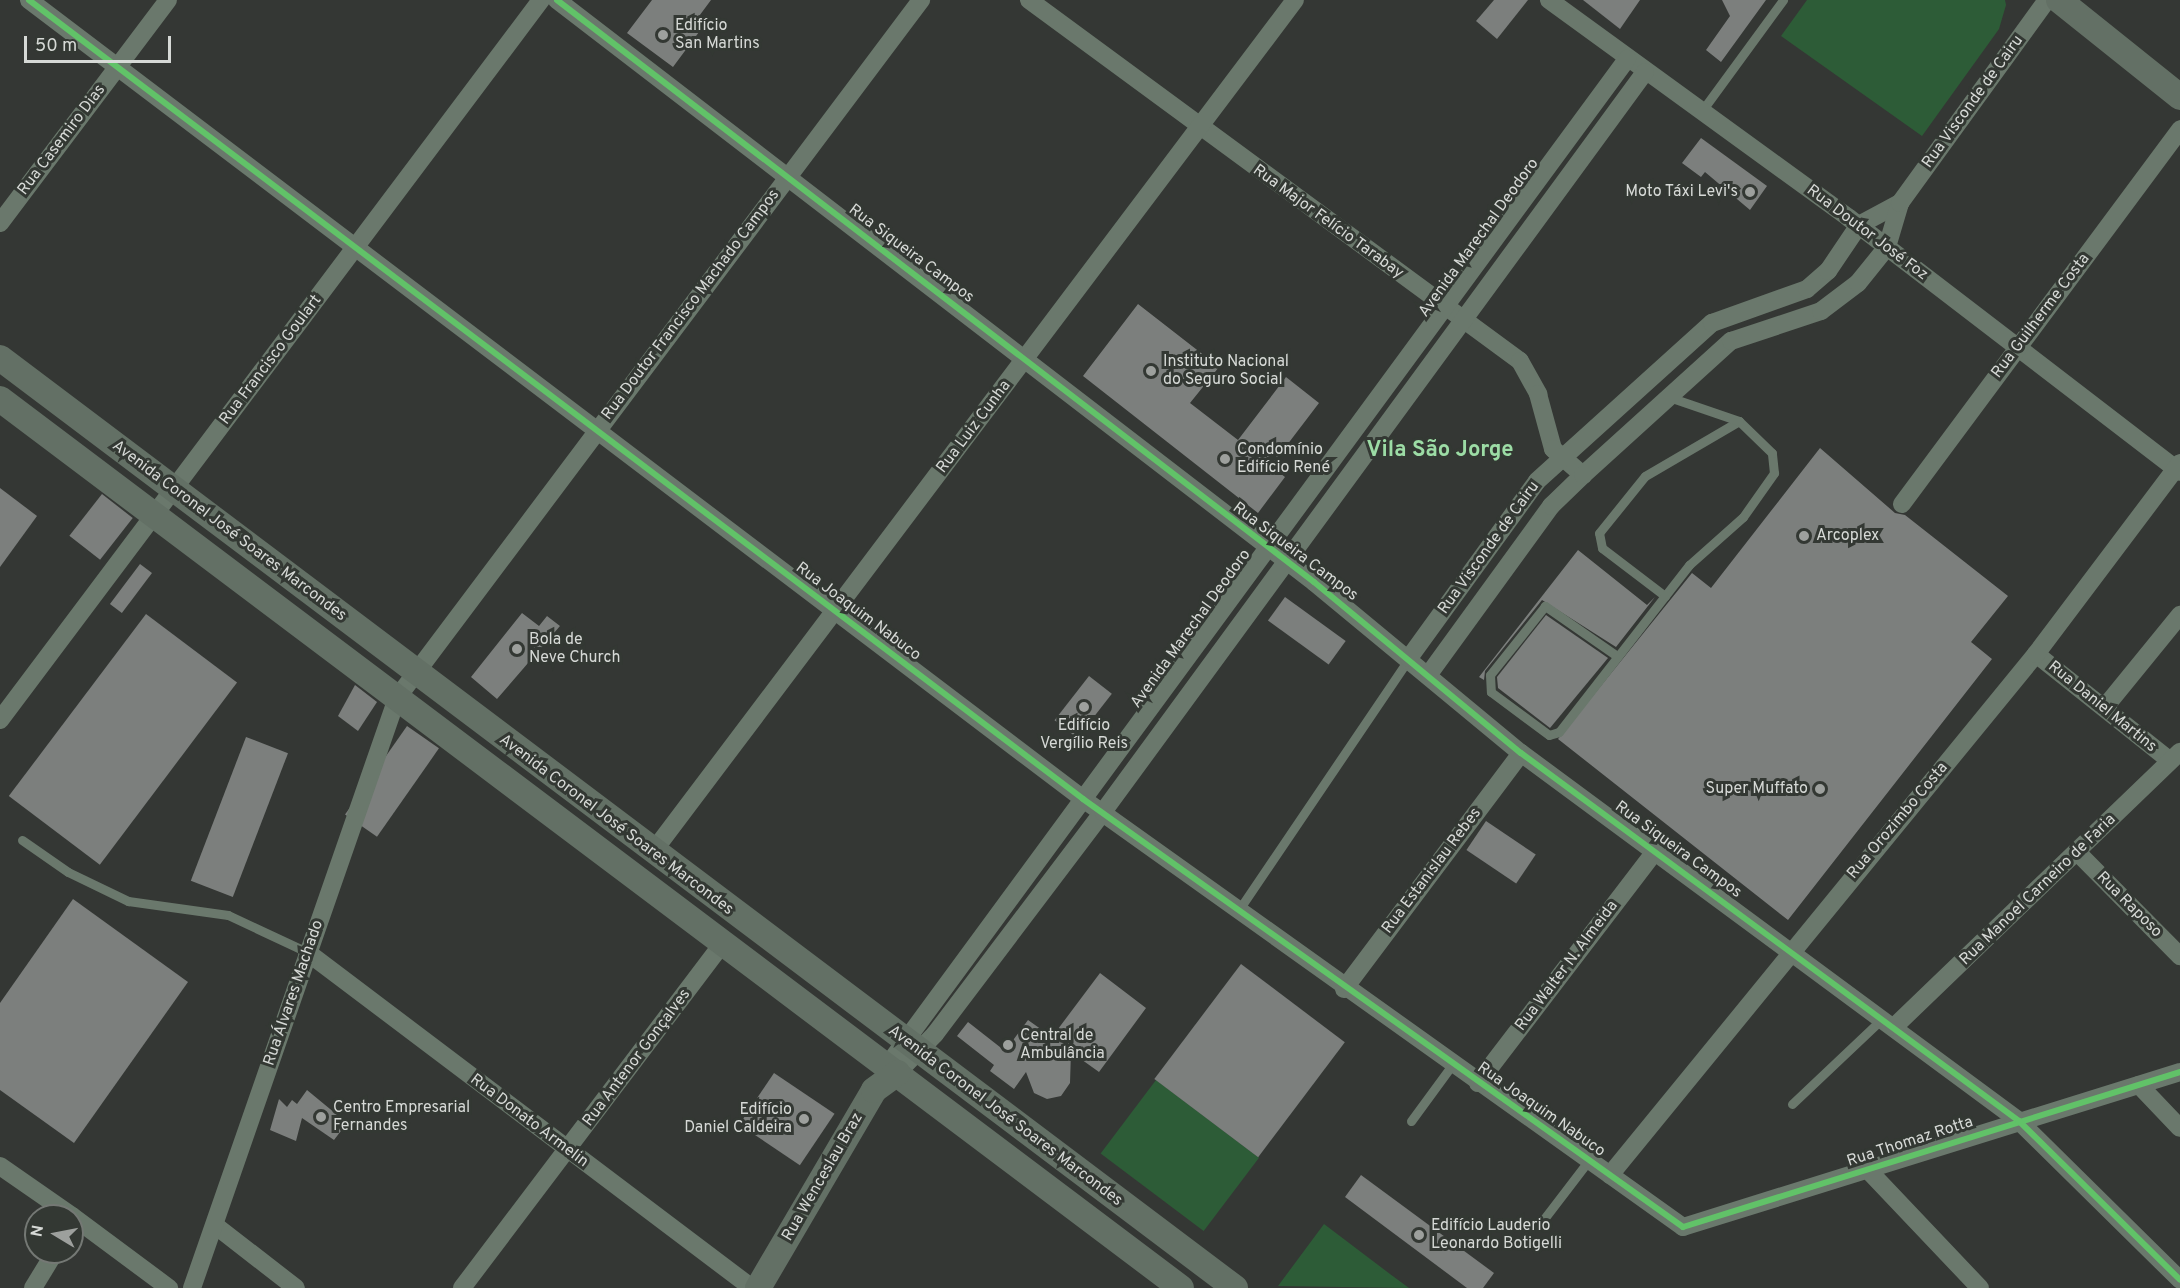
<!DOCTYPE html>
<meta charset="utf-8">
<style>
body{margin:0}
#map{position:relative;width:2180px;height:1288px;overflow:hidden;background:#343734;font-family:Overpass,sans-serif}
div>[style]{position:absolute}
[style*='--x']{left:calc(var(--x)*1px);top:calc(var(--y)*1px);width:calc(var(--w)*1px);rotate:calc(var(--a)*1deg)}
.green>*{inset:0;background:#2d5c37;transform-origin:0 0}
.building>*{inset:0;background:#7c7f7d;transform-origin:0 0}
.lane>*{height:9px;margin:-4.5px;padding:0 4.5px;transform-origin:4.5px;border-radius:4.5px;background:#6a786c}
.street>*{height:18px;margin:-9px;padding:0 9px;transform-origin:9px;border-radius:9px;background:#6a786c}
.secondary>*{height:26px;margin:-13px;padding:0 13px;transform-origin:13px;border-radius:13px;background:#637065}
.cycleway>*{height:6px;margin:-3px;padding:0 3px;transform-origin:3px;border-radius:3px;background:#61c268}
.dots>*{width:16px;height:16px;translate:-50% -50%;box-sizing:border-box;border:3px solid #333833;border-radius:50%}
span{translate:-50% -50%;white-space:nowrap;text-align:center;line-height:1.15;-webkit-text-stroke:6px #333833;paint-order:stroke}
.poi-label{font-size:16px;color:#d6d9d6}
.left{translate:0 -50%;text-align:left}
.right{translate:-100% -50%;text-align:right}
.street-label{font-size:16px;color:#d6d9d6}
.district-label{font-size:22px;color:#9cdca5;font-weight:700}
.north{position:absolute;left:24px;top:1204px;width:60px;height:60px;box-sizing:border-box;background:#333833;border:2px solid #747874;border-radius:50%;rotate:280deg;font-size:16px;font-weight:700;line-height:24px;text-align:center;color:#d6d9d6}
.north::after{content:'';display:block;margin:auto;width:21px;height:27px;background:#9da09d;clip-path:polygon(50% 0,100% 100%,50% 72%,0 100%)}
.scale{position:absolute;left:24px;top:36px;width:147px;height:27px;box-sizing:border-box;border:3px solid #d6d9d6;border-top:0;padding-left:8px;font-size:18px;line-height:21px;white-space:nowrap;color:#d6d9d6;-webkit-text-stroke:4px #333833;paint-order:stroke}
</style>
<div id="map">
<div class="green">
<i style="clip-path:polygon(1807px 0,2005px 0,2006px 5px,1999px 29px,1922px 136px,1781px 36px)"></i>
<i style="left:1156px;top:1080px;width:129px;height:92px;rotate:37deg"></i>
<i style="clip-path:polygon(1324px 1224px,1390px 1274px,1409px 1288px,1278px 1286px)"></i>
</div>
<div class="building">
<i style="clip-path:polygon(652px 0,711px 0,691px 27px,699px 32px,673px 67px,627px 33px)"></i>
<i style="clip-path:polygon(1494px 0,1528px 0,1497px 39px,1476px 21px)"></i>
<i style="clip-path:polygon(1583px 0,1640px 0,1620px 29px)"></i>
<i style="clip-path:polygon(1722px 0,1766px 0,1721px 62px,1706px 50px,1730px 16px)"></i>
<i style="clip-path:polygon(1701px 138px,1767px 186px,1750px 210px,1705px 172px,1701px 177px,1682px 163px)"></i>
<i style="clip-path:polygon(1138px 304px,1219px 367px,1190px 403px,1238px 440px,1286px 377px,1319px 403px,1271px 466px,1285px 477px,1258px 513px,1083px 376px)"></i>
<i style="clip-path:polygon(1820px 448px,1895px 513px,1905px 515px,2008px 596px,1971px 642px,1992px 659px,1788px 920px,1558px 739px,1692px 573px,1711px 588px)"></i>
<i style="clip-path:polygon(0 488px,37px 516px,0 567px)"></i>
<i style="left:102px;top:494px;width:39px;height:53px;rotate:38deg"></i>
<i style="clip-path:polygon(1578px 550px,1647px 605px,1655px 597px,1616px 647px,1542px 600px,1485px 671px,1484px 680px,1479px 677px)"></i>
<i style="left:140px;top:564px;width:15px;height:50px;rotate:37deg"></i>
<i style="left:1285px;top:597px;width:75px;height:29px;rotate:36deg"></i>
<i style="clip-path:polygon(522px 613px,539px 626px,547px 616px,560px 626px,497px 699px,471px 677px)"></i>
<i style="left:146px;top:614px;width:114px;height:228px;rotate:37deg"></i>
<i style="clip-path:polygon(1546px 615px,1608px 658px,1550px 728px,1498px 688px,1497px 677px)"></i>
<i style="left:1089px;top:676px;width:29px;height:56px;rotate:38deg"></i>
<i style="clip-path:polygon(355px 685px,377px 702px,358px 731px,338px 716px)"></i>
<i style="left:407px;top:726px;width:39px;height:108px;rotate:35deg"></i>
<i style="left:246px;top:737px;width:45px;height:154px;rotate:21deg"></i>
<i style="left:1486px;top:821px;width:60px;height:35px;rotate:34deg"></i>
<i style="clip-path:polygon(73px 899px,188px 982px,74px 1143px,0 1090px,0 1003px)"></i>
<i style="left:1241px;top:964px;width:130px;height:144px;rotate:37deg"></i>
<i style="clip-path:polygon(1100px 973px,1146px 1008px,1099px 1072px,1071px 1052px,1070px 1083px,1061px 1096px,1047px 1099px,1034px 1093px,1026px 1072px,1014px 1089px,990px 1071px,994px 1065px,957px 1036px,968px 1022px,1005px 1051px,1028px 1020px,1052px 1037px)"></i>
<i style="left:774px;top:1073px;width:73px;height:62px;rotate:34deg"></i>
<i style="clip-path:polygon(307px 1090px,347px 1123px,334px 1140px,302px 1118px,296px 1141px,270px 1130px,279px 1099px,287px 1107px,292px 1100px,297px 1104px)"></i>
<i style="clip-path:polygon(1361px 1175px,1494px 1273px,1483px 1288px,1467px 1288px,1345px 1197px)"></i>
</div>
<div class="lane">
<i style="--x:1701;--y:112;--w:139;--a:-53.8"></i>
<i style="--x:1665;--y:596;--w:79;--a:-142.7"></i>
<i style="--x:1602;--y:548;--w:15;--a:-101"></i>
<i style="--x:1599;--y:533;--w:73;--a:-51.1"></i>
<i style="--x:1645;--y:476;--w:109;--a:-30.3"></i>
<i style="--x:1617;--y:656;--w:88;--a:-145.2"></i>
<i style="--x:1545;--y:606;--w:88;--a:128.6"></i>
<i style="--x:1490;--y:675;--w:17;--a:87"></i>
<i style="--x:1491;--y:692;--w:72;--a:36.6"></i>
<i style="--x:1549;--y:735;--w:10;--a:-17"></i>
<i style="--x:1559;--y:732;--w:212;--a:-52.1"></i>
<i style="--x:1689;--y:565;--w:72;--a:-41.6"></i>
<i style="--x:1743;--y:517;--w:54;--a:-54.8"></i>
<i style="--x:1774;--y:473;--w:20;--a:-96"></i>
<i style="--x:1772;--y:453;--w:46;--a:-135.9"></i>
<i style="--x:1739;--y:421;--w:71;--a:-161.1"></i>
<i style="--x:22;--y:840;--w:56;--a:34.8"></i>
<i style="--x:68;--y:872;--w:67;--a:25.8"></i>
<i style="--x:128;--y:901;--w:101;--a:8"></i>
<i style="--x:228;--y:915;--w:87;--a:25.1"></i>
<i style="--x:1238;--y:911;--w:305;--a:-55.9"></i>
<i style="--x:1792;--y:1104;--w:124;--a:-43.4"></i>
<i style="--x:1411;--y:1121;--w:69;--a:-53.8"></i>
<i style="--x:1537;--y:1228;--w:86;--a:-52.6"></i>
</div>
<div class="street">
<i style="--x:29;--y:0;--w:1323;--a:37.16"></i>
<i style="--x:1083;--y:799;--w:737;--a:35.5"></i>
<i style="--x:1683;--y:1227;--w:521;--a:-17.32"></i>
<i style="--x:557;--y:0;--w:955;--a:37.55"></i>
<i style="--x:1314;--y:582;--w:268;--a:39.6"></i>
<i style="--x:1521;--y:753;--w:619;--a:36.46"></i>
<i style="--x:2019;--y:1121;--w:226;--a:44.6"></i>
<i style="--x:1029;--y:0;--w:609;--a:36.32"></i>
<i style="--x:1520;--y:361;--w:38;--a:61"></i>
<i style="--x:1538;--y:394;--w:57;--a:74.7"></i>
<i style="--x:1553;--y:449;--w:40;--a:41"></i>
<i style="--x:1549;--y:0;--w:371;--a:36"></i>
<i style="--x:1849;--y:218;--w:417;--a:37.5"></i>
<i style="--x:0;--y:223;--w:279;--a:-53"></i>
<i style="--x:1902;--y:504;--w:467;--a:-53.4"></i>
<i style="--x:2036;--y:654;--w:169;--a:38.5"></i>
<i style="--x:1409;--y:658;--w:218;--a:-54.1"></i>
<i style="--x:1537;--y:481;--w:236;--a:-42.1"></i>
<i style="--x:1712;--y:323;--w:101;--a:-19.7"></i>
<i style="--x:1807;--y:289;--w:28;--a:-41"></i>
<i style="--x:1828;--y:271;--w:55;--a:-56"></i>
<i style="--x:1859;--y:225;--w:47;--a:-28.2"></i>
<i style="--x:1429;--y:674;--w:208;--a:-54"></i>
<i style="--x:1551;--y:506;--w:45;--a:-44.1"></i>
<i style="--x:1583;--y:475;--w:200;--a:-42.2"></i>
<i style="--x:1731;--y:341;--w:95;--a:-18.4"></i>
<i style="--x:1821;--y:311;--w:46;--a:-37.1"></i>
<i style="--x:1858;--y:283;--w:46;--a:-51.1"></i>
<i style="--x:1887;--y:247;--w:46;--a:-73.5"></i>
<i style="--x:1900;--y:203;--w:251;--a:-54.1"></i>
<i style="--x:2105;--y:707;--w:119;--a:-50.8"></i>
<i style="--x:0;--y:720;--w:901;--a:-53.08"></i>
<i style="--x:652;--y:853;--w:1068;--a:-52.99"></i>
<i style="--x:2079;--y:854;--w:144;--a:45.3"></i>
<i style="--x:307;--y:952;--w:558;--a:37.05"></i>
<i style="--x:1344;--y:989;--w:295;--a:-53.1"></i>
<i style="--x:1894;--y:1027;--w:397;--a:-43.9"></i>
<i style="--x:887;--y:1066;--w:1250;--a:-53.69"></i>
<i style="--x:897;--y:1073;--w:54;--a:-45.7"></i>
<i style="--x:935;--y:1034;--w:278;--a:-52.9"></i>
<i style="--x:1103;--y:812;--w:917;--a:-53.78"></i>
<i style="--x:1478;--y:1083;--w:295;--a:-52.6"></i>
<i style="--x:2139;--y:1085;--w:59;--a:46.4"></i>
<i style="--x:0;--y:1166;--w:88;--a:34.8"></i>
<i style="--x:1867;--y:1169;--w:164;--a:46.5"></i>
<i style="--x:1610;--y:1175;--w:673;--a:-50.73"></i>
<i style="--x:2036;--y:654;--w:239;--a:-53"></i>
<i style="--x:72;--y:1216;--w:121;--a:36.6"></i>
<i style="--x:216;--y:1226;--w:101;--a:37.8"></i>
<i style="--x:33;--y:1288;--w:42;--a:-58.6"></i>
<i style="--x:192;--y:1288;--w:625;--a:-70.84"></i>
<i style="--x:397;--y:698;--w:873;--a:-53.1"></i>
<i style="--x:462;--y:1288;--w:433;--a:-52.9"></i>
</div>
<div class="secondary">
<i style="--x:2059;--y:0;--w:155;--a:38.7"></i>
<i style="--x:0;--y:358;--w:1546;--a:36.98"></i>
<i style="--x:0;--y:399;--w:1478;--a:36.97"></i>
<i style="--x:758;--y:1288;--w:229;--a:-59.6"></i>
<i style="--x:874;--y:1090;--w:29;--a:-36"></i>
</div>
<div class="cycleway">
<i style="--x:29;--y:0;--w:1323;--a:37.16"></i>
<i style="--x:1083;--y:799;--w:737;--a:35.5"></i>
<i style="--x:1683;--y:1227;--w:521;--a:-17.32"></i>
<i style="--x:557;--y:0;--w:955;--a:37.55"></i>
<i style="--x:1314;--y:582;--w:268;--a:39.6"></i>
<i style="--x:1521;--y:753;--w:619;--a:36.46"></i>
<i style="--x:2019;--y:1121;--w:226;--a:44.6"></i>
</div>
<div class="dots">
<i style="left:663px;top:35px;background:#9da09d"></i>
<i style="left:1750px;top:192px;background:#9da09d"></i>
<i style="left:1151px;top:371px;background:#9da09d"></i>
<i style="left:1225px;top:459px;background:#9da09d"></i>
<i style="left:1804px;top:536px;background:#9da09d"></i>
<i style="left:517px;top:649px;background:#9da09d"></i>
<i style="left:1084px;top:707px;background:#9da09d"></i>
<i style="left:1820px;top:789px;background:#9da09d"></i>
<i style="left:1008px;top:1045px;background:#9da09d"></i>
<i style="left:321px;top:1117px;background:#9da09d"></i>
<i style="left:804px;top:1119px;background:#9da09d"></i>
<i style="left:1419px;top:1235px;background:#9da09d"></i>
</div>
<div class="poi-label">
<span class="left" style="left:675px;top:35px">Edifício<br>San Martins</span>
<span class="right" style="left:1738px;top:192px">Moto Táxi Levi's</span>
<span class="left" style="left:1163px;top:371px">Instituto Nacional<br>do Seguro Social</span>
<span class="left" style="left:1237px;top:459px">Condomínio<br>Edifício René</span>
<span class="left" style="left:1816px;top:536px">Arcoplex</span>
<span class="left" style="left:529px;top:649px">Bola de<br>Neve Church</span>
<span style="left:1084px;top:735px">Edifício<br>Vergílio Reis</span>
<span class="right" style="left:1808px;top:789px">Super Muffato</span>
<span class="left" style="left:1020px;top:1045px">Central de<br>Ambulância</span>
<span class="left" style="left:333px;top:1117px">Centro Empresarial<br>Fernandes</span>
<span class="right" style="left:792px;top:1119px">Edifício<br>Daniel Caldeira</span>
<span class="left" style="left:1431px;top:1235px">Edifício Lauderio<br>Leonardo Botigelli</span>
</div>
<div class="street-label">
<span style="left:1973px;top:102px;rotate:-54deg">Rua Visconde de Cairu</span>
<span style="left:62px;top:140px;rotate:-53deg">Rua Casemiro Dias</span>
<span style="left:1328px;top:222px;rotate:36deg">Rua Major Felício Tarabay</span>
<span style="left:1867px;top:233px;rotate:37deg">Rua Doutor José Foz</span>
<span style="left:1479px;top:238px;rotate:-54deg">Avenida Marechal Deodoro</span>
<span style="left:911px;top:254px;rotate:37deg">Rua Siqueira Campos</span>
<span style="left:691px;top:305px;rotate:-53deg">Rua Doutor Francisco Machado Campos</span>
<span style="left:2041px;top:316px;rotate:-53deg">Rua Guilherme Costa</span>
<span style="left:271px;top:360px;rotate:-53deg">Rua Francisco Goulart</span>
<span style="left:974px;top:427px;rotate:-53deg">Rua Luiz Cunha</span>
<span style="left:229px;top:531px;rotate:37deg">Avenida Coronel José Soares Marcondes</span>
<span style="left:1489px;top:548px;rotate:-54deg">Rua Visconde de Cairu</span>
<span style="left:1295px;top:552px;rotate:37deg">Rua Siqueira Campos</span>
<span style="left:858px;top:612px;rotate:37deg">Rua Joaquim Nabuco</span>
<span style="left:1191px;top:629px;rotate:-54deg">Avenida Marechal Deodoro</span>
<span style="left:2102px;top:707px;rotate:39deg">Rua Daniel Martins</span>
<span style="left:1898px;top:821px;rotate:-50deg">Rua Orozimbo Costa</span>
<span style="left:616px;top:825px;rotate:37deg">Avenida Coronel José Soares Marcondes</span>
<span style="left:1678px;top:850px;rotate:36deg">Rua Siqueira Campos</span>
<span style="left:1432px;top:871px;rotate:-53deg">Rua Estanislau Rebes</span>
<span style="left:2038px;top:890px;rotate:-44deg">Rua Manoel Carneiro de Faria</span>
<span style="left:2129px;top:905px;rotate:45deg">Rua Raposo</span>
<span style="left:1567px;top:966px;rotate:-53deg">Rua Walter N. Almeida</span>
<span style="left:294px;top:993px;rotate:-71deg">Rua Álvares Machado</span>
<span style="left:637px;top:1058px;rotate:-53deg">Rua Antenor Gonçalves</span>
<span style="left:1541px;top:1110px;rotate:35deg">Rua Joaquim Nabuco</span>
<span style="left:1005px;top:1116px;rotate:37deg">Avenida Coronel José Soares Marcondes</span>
<span style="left:529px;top:1121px;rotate:37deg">Rua Donato Armelin</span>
<span style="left:1910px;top:1142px;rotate:-18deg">Rua Thomaz Rotta</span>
<span style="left:823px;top:1177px;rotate:-60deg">Rua Wenceslau Braz</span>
</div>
<div class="district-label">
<span style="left:1440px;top:451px">Vila São Jorge</span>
</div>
<div class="north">N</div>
<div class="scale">50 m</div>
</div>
